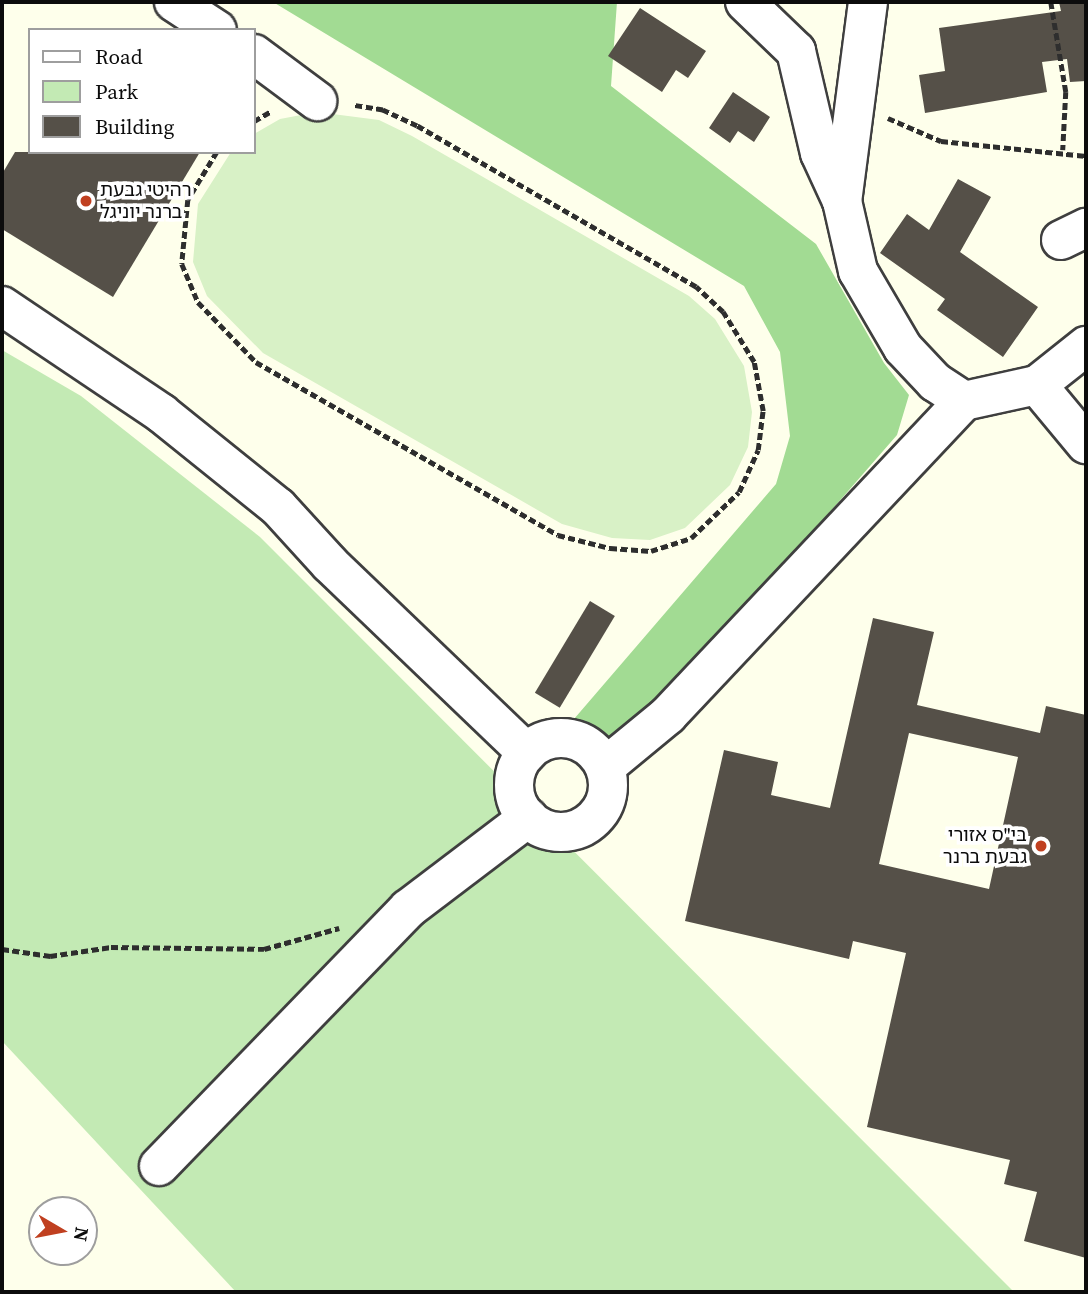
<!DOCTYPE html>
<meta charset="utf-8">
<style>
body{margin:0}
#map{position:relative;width:1088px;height:1294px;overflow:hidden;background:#feffeb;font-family:"Source Serif 4","Noto Sans Hebrew",serif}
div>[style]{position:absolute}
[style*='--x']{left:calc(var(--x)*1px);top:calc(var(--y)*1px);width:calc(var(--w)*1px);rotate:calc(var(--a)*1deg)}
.green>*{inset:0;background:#c3eab4}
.forest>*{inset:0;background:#a2db93}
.pitch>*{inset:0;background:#d8f1c6}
.building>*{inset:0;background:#555048;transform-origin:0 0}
.path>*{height:4.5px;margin-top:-2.25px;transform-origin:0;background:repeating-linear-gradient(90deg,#2e2e2e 0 7px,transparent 0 10.5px)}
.roads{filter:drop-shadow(2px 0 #3f3f3f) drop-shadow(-2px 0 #3f3f3f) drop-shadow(0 2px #3f3f3f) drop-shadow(0 -2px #3f3f3f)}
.minor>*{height:38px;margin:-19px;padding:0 19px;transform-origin:19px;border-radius:19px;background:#fff}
.minor>.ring{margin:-19px;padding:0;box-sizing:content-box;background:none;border:38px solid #fff;border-radius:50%}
.dots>*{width:19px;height:19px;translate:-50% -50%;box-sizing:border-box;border:4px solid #fff;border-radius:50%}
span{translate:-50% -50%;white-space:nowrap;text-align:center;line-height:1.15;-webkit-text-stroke:7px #fff;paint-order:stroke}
.poi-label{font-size:19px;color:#0c0c0c}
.left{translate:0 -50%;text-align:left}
.right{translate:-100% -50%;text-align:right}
.frame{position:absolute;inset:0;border:4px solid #0c0c0c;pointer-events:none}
.legend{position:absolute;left:28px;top:28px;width:228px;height:126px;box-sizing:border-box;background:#fff;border:2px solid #9e9e9e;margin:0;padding:9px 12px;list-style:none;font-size:21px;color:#0c0c0c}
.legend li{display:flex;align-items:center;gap:14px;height:35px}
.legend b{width:35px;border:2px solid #9e9e9e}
.north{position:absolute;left:28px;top:1196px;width:70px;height:70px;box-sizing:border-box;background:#fff;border:2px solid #9e9e9e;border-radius:50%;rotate:100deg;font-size:19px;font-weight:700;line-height:28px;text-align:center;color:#0c0c0c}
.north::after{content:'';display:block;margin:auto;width:24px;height:32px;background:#c04020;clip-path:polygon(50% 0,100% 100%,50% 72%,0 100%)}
</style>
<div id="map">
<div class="green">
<i style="clip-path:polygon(2px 350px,81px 396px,260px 537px,1014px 1292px,236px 1292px,2px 1041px)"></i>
</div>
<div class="forest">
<i style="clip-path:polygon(273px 2px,617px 2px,611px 86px,816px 244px,884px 363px,909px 395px,897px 435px,665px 701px,606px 746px,595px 733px,568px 726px,776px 484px,790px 436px,780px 352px,744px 286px)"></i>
</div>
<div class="pitch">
<i style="clip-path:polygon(317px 112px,379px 120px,412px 136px,689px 296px,715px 319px,744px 366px,752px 412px,748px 447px,730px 485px,685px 528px,650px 540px,612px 538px,562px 524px,263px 353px,207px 296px,193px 262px,198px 204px,231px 152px,254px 152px,254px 134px,280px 119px)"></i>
</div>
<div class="building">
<i style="clip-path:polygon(1059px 2px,1086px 2px,1086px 81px,1070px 82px,1067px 59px,1042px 62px,1047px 92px,925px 113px,919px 75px,945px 71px,939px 28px,1061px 11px)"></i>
<i style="clip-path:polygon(640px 8px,706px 51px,688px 78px,676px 70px,662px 92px,608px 56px)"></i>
<i style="clip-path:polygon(733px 92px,770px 117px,754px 142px,738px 131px,730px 143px,709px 128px)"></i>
<i style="clip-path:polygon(15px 152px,200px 152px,113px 297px,2px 229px,2px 174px)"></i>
<i style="clip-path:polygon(958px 179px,991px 197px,960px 252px,1038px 307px,1003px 357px,937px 310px,945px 299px,880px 253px,907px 214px,929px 230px)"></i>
<i style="left:590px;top:601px;width:29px;height:107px;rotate:31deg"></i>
<i style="clip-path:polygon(evenodd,873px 618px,934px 632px,917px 705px,1040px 733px,1046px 706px,1086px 715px,1086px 1258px,1024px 1241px,1037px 1192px,1004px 1184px,1010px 1160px,867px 1127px,906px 953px,853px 941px,849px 959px,685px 921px,724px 750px,778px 762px,771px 795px,830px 808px,873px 618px,909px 733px,1018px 757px,989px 889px,879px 864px,909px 733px)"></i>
</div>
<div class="path">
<i style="--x:1051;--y:2;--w:91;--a:80.5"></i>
<i style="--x:1066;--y:92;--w:58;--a:93"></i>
<i style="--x:888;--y:118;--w:58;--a:23.5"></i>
<i style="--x:941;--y:141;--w:146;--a:5.9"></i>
<i style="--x:254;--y:121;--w:20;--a:-30"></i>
<i style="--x:217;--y:152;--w:56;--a:121.1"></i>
<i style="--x:188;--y:200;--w:64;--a:95.4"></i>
<i style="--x:182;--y:264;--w:41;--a:67.2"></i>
<i style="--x:198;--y:302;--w:83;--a:46"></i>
<i style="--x:256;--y:362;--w:348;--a:29.8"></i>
<i style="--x:558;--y:535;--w:54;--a:14"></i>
<i style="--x:610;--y:548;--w:41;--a:4.2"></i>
<i style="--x:651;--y:551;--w:42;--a:-18"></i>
<i style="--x:691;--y:538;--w:66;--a:-43.8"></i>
<i style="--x:739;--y:492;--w:46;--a:-65.7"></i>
<i style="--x:758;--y:450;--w:39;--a:-83"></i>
<i style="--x:763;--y:411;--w:50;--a:-100.4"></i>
<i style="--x:754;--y:362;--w:59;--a:-121.8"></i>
<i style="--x:723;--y:312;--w:37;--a:-137"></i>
<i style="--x:696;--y:287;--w:322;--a:-150"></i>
<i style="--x:417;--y:126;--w:38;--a:-155"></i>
<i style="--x:383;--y:110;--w:31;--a:-171"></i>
<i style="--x:2;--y:949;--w:49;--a:8.3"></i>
<i style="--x:50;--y:956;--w:62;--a:-8.4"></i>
<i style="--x:111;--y:947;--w:153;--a:0.7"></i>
<i style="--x:264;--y:949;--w:78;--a:-15.6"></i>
</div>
<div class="roads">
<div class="minor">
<i style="--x:174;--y:2;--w:51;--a:33.1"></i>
<i style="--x:745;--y:2;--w:71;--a:43.9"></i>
<i style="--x:796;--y:51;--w:105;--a:76.8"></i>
<i style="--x:820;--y:153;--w:53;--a:65.4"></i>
<i style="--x:868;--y:2;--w:201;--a:97.4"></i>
<i style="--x:842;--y:201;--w:72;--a:77.1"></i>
<i style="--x:858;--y:271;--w:89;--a:59.7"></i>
<i style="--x:903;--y:348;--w:47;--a:46.7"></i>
<i style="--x:935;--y:382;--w:35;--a:33"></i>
<i style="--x:964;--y:401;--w:75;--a:-12.4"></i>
<i style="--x:1037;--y:385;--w:63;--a:-38.5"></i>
<i style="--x:254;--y:54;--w:79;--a:36.7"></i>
<i style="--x:1061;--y:240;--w:28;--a:-26"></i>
<i style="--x:2;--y:306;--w:192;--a:33.9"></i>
<i style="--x:161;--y:413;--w:150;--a:38.8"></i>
<i style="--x:278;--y:507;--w:77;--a:47.6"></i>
<i style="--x:330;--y:564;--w:273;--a:43.8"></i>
<i style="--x:1037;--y:385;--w:77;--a:50.3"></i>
<i class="ring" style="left:514px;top:738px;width:56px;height:56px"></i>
<i style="--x:605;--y:767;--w:82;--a:-39.5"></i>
<i style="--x:668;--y:715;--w:432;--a:-46.7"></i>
<i style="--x:159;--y:1166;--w:358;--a:-45.9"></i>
<i style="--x:408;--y:909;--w:151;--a:-37.2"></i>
</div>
</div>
<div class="dots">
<i style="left:86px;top:201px;background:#c04020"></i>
<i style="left:1041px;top:846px;background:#c04020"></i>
</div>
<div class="poi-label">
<span class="left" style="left:100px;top:201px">רהיטי גבעת<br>ברנר יוניגל</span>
<span class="right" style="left:1027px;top:846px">בי"ס אזורי<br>גבעת ברנר</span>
</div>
<div class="frame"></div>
<ul class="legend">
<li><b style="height:9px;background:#fff"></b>Road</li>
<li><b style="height:19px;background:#c3eab4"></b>Park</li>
<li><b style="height:19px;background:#555048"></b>Building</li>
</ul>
<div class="north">N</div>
</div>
